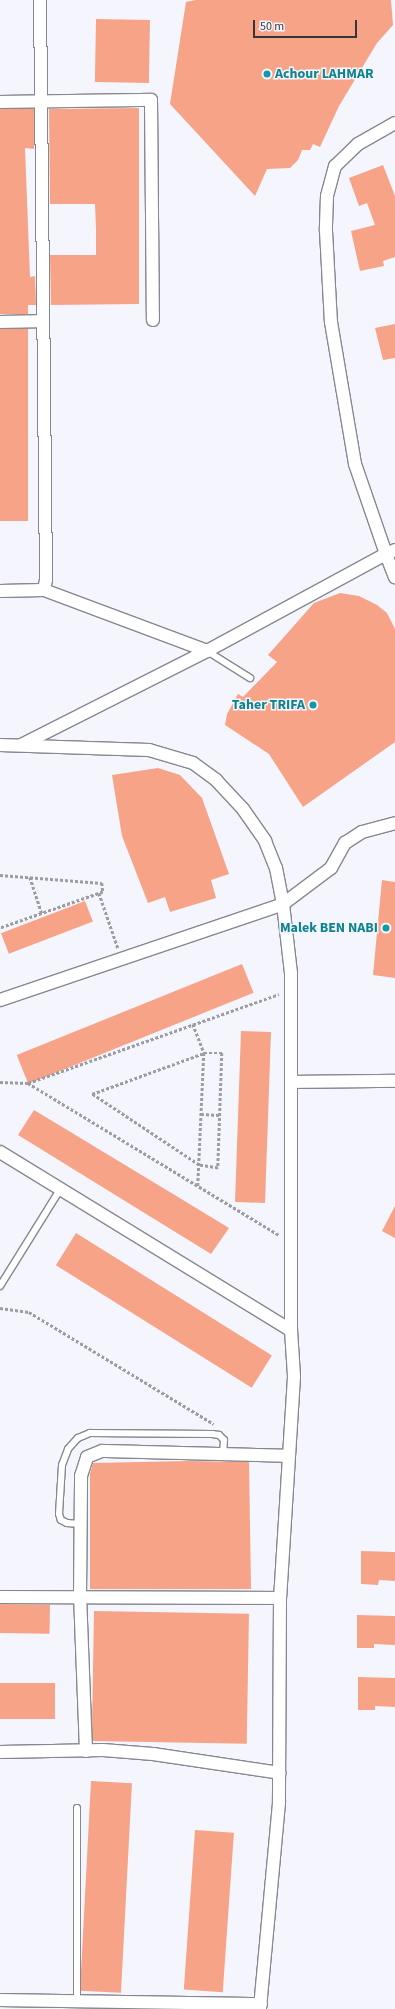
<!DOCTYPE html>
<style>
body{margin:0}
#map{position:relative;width:395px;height:2009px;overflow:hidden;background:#f5f5fd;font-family:"Source Sans 3",sans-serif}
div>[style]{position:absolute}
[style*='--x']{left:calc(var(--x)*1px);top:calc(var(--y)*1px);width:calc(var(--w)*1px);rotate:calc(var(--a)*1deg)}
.building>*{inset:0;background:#f6a388;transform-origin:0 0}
.path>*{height:2.5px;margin-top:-1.25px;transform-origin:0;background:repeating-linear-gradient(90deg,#9c9ca2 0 3px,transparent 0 5px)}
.roads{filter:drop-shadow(1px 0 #87888f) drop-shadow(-1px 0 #87888f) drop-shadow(0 1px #87888f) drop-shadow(0 -1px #87888f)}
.lane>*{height:6px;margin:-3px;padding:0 3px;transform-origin:3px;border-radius:3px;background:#fff}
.street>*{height:12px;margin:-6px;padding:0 6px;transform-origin:6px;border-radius:6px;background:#fff}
.dots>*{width:11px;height:11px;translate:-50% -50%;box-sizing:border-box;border:2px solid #f5f5fd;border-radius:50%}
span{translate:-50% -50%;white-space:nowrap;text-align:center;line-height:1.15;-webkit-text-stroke:3px #f5f5fd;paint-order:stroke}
.culture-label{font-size:14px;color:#0d838f;font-weight:700}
.left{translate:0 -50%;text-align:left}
.right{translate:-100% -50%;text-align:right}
.scale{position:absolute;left:253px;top:20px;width:104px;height:18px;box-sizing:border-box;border:2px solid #363639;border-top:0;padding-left:5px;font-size:12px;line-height:14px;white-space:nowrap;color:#363639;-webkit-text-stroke:3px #f5f5fd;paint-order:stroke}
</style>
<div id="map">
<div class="building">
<i style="clip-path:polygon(196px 0,391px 0,393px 25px,377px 43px,339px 106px,320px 147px,313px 144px,310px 150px,302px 150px,298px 160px,290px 168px,267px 169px,255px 196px,170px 104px,186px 2px)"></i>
<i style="left:96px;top:19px;width:54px;height:63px;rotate:1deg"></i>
<i style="clip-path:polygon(139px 108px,139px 304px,51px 305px,50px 255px,96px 255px,96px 229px,95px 204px,50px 204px,49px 109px)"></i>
<i style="clip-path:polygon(0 109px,34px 109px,34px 149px,25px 148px,30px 277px,35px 276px,36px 305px,28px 305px,28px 314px,0 314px)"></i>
<i style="clip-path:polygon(383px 165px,395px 196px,395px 257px,383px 261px,384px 266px,360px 271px,351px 231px,375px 225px,367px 203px,359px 206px,349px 178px)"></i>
<i style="clip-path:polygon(395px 324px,395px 358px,383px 360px,375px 328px)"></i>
<i style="left:0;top:329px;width:28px;height:192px"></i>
<i style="clip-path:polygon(340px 593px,359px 596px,377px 605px,387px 613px,395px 629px,395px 742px,303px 807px,269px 754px,225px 725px,227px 714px,238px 694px,243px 697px,277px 662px,268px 655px,314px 603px)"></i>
<i style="clip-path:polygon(158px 768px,180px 775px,202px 798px,229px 874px,211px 880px,216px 898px,170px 912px,165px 897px,148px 903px,122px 836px,112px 775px)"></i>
<i style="clip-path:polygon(382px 880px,395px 882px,395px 978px,373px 975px)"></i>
<i style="left:85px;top:901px;width:22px;height:90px;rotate:69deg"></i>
<i style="left:242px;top:964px;width:31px;height:243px;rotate:68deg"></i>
<i style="left:241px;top:1031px;width:30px;height:171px;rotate:2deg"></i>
<i style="clip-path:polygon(34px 1110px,178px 1197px,229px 1228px,211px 1254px,18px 1135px)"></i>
<i style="clip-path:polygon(395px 1206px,395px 1238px,382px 1231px)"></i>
<i style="left:76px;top:1233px;width:231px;height:38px;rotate:32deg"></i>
<i style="clip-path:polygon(188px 1461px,249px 1462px,251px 1589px,90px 1589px,90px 1474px,93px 1463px)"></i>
<i style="clip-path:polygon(361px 1551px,395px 1552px,395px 1581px,379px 1580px,378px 1585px,361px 1584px)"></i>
<i style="left:0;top:1604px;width:50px;height:29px;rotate:1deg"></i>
<i style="left:94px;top:1611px;width:155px;height:130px;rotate:1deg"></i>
<i style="clip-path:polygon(357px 1615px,395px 1616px,395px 1645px,374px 1644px,374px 1648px,357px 1648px)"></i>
<i style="clip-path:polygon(358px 1677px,395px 1678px,395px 1707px,375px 1706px,375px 1710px,358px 1710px)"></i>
<i style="left:0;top:1683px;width:55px;height:36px"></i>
<i style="left:91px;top:1781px;width:41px;height:210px;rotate:3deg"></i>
<i style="left:195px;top:1830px;width:39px;height:160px;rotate:4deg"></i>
</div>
<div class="path">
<i style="--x:0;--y:875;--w:102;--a:4.5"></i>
<i style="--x:102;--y:883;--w:9;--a:84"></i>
<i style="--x:103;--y:892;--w:109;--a:160.7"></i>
<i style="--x:30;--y:877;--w:38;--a:72"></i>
<i style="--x:99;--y:893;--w:58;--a:70.9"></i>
<i style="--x:193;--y:1024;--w:31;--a:69"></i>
<i style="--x:204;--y:1053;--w:133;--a:92.6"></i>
<i style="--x:204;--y:1053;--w:18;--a:0"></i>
<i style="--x:222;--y:1053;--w:115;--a:92"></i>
<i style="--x:218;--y:1168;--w:19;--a:-171"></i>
<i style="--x:199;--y:1165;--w:128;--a:-146.4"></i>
<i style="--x:92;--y:1094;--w:119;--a:-20.1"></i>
<i style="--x:0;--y:1082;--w:28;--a:2"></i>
<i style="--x:28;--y:1083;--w:293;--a:31.2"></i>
<i style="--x:28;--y:1083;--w:266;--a:-19.5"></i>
<i style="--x:201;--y:1114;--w:18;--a:3"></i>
<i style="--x:0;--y:1308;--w:29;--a:8"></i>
<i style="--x:29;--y:1312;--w:216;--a:31.2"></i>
</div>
<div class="roads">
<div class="lane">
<i style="--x:207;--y:651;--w:51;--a:32.1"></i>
<i style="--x:0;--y:1286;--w:115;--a:-58.1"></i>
<i style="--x:80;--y:1524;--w:13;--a:-176"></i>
<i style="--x:67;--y:1523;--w:7;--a:-153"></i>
<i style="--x:61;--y:1520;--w:6;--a:-108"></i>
<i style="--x:59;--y:1514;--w:49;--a:-86.5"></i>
<i style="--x:62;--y:1465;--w:17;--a:-69"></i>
<i style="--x:68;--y:1449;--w:15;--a:-48"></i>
<i style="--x:78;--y:1438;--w:13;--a:-23"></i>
<i style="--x:90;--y:1433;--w:122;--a:0.5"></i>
<i style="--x:212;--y:1434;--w:7;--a:8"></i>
<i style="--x:219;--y:1435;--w:7;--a:45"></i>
<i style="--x:224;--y:1440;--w:14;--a:94"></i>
<i style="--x:77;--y:2001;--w:193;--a:-90"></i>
</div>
<div class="street">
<i style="--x:0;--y:102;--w:151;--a:-0.8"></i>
<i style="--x:151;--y:100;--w:220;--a:89.5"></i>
<i style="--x:395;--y:123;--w:43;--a:150.4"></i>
<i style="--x:358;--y:144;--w:32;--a:136"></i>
<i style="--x:335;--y:166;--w:31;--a:105"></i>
<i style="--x:327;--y:196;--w:35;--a:92"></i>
<i style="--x:326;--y:231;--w:91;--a:86.9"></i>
<i style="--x:331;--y:322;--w:144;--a:80.4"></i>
<i style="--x:355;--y:464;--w:95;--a:71"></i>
<i style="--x:386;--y:554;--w:10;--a:-24"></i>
<i style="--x:0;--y:322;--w:43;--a:-1.3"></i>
<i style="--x:44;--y:590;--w:174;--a:20.5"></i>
<i style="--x:0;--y:591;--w:44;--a:-1.3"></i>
<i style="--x:44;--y:590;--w:10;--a:-79"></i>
<i style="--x:46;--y:580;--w:580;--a:-90.59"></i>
<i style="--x:0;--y:745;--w:149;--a:1.9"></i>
<i style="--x:149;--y:750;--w:46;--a:16.5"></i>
<i style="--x:193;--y:763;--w:29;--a:36"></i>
<i style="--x:216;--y:780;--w:40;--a:47"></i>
<i style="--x:243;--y:809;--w:39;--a:55"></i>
<i style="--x:265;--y:841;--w:29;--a:68"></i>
<i style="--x:276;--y:868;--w:37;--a:79"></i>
<i style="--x:283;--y:904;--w:69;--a:83.4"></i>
<i style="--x:291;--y:973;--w:357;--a:90"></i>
<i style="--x:291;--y:1330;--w:47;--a:86.3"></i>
<i style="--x:294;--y:1377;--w:221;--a:93.6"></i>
<i style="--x:280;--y:1598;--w:205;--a:90.3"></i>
<i style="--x:279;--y:1803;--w:207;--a:95.3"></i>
<i style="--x:21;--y:745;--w:208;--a:-26.8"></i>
<i style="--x:207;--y:651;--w:204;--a:-28.5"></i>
<i style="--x:386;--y:554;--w:25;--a:69"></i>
<i style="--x:0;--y:1000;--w:299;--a:-18.7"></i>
<i style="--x:283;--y:904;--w:60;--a:-36.9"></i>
<i style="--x:331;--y:868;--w:29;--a:-61"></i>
<i style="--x:345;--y:843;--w:20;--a:-33"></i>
<i style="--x:362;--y:832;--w:34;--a:-15"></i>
<i style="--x:291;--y:1082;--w:104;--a:-0.6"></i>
<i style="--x:0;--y:1152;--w:341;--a:31.5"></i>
<i style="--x:0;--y:1597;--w:280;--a:0.2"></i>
<i style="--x:86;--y:1751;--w:154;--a:-92.2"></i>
<i style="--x:80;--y:1597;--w:121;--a:-89.5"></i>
<i style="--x:81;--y:1476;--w:20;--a:-72"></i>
<i style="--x:87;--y:1457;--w:16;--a:-22"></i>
<i style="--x:102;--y:1451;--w:187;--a:1.5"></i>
<i style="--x:0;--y:1752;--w:103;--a:-1.1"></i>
<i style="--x:103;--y:1750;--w:50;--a:4.6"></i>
<i style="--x:153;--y:1754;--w:128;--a:8.5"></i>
<i style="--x:0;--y:2000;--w:261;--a:0.9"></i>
</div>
</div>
<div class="dots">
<i style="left:267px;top:74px;background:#0f9aa8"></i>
<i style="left:313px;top:705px;background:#0f9aa8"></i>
<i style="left:386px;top:928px;background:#0f9aa8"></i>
</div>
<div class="culture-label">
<span class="left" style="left:275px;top:74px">Achour LAHMAR</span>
<span class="right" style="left:305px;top:705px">Taher TRIFA</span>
<span class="right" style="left:378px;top:928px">Malek BEN NABI</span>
</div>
<div class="scale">50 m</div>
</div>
